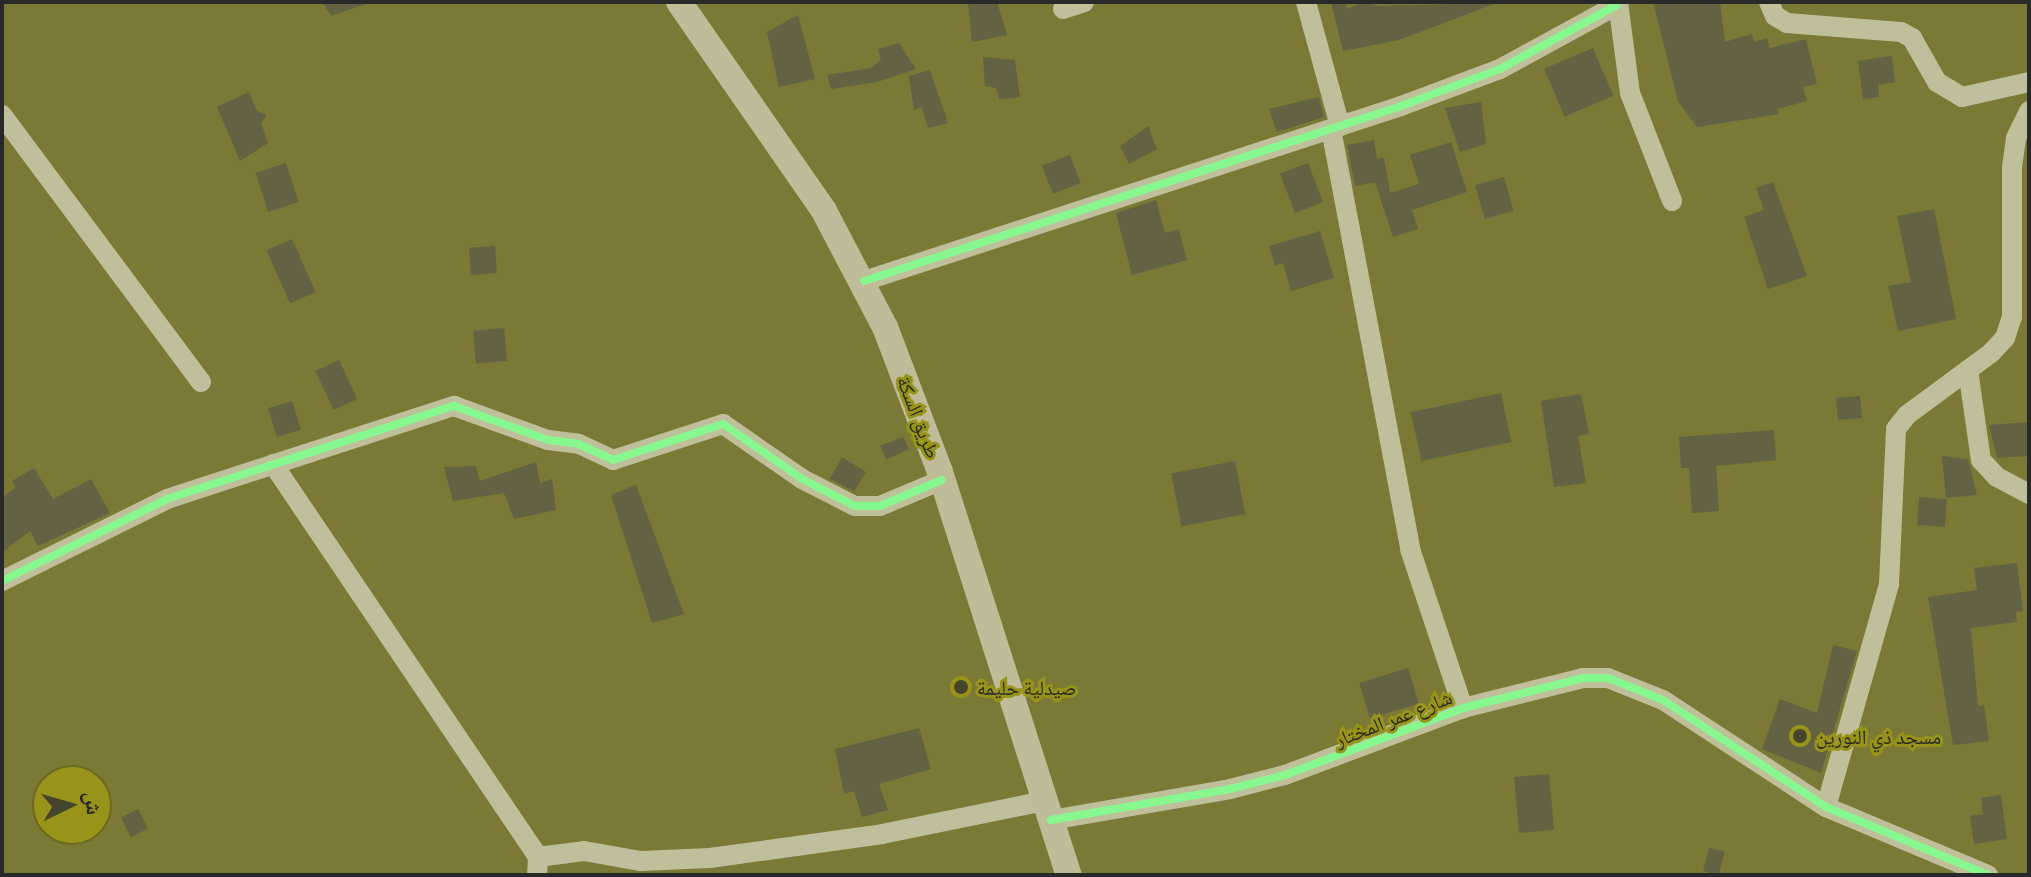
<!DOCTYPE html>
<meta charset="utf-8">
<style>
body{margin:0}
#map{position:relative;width:2031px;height:877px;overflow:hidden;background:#7a7936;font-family:"Titillium Web","Noto Naskh Arabic",sans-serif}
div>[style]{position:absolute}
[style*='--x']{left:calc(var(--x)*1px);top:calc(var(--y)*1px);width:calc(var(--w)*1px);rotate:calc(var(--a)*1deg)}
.building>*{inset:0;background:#636242;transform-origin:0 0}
.minor>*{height:20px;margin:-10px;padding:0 10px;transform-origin:10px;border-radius:10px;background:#c0bf9b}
.major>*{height:26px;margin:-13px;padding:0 13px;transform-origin:13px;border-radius:13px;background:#bebc99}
.cycleway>*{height:8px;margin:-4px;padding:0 4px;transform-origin:4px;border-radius:4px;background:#87f88f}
.dots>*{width:22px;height:22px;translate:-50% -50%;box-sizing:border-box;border:4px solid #979419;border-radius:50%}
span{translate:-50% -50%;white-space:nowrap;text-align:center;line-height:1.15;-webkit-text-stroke:6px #979419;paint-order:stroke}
.street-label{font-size:20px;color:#292929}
.poi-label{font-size:20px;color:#292929}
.left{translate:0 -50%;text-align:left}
.frame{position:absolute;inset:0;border:4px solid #292929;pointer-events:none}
.north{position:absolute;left:32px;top:765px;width:80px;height:80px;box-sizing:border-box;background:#979419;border:2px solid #6b691f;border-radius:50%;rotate:85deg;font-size:22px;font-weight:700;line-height:32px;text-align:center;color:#292929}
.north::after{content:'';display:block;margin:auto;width:28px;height:36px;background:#45452e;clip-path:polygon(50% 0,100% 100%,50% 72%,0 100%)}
</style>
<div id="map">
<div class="building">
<i style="clip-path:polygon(322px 2px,365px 2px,366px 4px,331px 16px)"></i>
<i style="clip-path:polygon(968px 2px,997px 2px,1007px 35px,972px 42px)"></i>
<i style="clip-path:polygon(1331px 2px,1346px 2px,1347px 9px,1364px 2px,1378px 6px,1496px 3px,1399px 40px,1343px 51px)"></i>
<i style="clip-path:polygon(1653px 2px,1720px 2px,1725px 42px,1752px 34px,1754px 42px,1767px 38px,1770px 48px,1806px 39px,1817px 84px,1803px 87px,1807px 101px,1777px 109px,1779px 114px,1697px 127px,1678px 101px)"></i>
<i style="clip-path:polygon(798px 15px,815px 79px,779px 87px,767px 32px)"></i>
<i style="clip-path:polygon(899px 43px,916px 69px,877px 82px,831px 89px,827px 75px,871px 68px,881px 60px,878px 49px)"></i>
<i style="left:1593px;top:48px;width:52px;height:53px;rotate:67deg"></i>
<i style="clip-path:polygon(1892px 56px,1895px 82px,1878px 85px,1879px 97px,1863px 99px,1858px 61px)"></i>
<i style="clip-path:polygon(983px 57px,1015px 60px,1020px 97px,999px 99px,996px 88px,985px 86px)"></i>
<i style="clip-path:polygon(930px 70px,948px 123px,928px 128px,922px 107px,914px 110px,909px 76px)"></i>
<i style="clip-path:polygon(249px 92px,257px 111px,267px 115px,261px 123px,268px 143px,240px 161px,217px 107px)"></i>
<i style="clip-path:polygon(1319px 97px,1324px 117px,1277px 132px,1269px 109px)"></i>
<i style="clip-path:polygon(1481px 102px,1486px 144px,1460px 152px,1445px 108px)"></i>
<i style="clip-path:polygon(1148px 126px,1157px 149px,1129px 164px,1120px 146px)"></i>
<i style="clip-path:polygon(1374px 140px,1377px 159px,1384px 158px,1390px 193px,1419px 184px,1410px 155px,1451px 142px,1467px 192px,1412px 210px,1418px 229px,1393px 237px,1375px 182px,1355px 186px,1347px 145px)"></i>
<i style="left:1070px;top:155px;width:30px;height:30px;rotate:69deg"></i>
<i style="left:286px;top:163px;width:41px;height:32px;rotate:72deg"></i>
<i style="left:1308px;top:163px;width:42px;height:30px;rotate:69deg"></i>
<i style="left:1504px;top:177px;width:35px;height:30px;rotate:74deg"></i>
<i style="clip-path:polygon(1773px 182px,1807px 276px,1768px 289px,1744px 217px,1764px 210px,1756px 188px)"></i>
<i style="clip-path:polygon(1156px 200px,1165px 233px,1179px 229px,1187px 260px,1132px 275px,1116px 213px)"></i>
<i style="clip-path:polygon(1934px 209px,1956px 319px,1898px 331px,1888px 286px,1911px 282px,1897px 216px)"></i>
<i style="clip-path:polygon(1320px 231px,1334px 278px,1291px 291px,1283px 263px,1275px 266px,1269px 246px)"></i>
<i style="left:292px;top:239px;width:58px;height:28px;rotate:66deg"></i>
<i style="left:495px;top:246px;width:27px;height:26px;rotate:86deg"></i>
<i style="left:504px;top:328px;width:33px;height:31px;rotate:85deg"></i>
<i style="left:339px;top:360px;width:43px;height:26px;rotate:65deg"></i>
<i style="left:1501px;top:393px;width:50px;height:92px;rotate:78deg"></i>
<i style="clip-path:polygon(1581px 394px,1589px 434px,1578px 436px,1586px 483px,1554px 487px,1541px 401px)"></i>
<i style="left:1860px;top:396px;width:22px;height:24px;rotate:85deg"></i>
<i style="left:292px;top:401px;width:30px;height:25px;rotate:73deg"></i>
<i style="clip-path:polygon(2029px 422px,2029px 456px,1997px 458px,1989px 425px)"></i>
<i style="clip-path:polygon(1774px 430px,1776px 460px,1716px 466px,1719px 511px,1692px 513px,1689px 468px,1681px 468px,1679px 437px)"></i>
<i style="clip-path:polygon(903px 437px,909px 449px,886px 460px,880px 446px)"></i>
<i style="clip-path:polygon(1942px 456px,1968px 459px,1977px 495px,1946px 498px)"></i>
<i style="clip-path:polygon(842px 457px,866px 472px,854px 491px,830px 479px)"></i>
<i style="left:1235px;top:461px;width:54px;height:65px;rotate:79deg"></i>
<i style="clip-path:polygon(536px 462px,540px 483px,552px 479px,556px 510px,514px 519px,504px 493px,453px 501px,444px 467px,476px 466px,480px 481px)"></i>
<i style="clip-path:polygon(34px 468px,53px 499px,91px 479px,110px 513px,38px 546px,30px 531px,2px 552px,2px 498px,16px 487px,12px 481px)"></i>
<i style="clip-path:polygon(636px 485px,684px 614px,652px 623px,611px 495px)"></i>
<i style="left:1919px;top:497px;width:28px;height:28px;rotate:4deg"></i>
<i style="clip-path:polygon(2017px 563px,2023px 611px,2016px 612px,2017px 622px,1971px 628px,1978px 706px,1984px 705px,1989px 741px,1953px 745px,1928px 597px,1977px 590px,1974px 568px)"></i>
<i style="clip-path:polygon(1833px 645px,1857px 651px,1821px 773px,1762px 749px,1780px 699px,1817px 713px)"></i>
<i style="left:1408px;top:668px;width:37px;height:51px;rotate:73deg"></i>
<i style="clip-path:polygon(919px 728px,931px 769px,879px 784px,888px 810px,862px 817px,854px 791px,844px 794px,835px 749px)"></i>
<i style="left:1549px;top:774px;width:56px;height:35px;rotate:85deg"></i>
<i style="clip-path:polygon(2001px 795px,2007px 839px,1974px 844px,1970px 816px,1983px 814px,1981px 798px)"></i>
<i style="left:138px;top:809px;width:22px;height:19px;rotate:63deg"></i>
<i style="left:1709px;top:848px;width:16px;height:24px;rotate:14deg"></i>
</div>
<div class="minor">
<i style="--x:1306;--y:2;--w:129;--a:74.7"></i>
<i style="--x:1618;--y:2;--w:92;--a:82.5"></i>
<i style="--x:1630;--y:93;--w:116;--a:68.7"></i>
<i style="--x:1769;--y:2;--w:15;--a:67"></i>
<i style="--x:1775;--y:16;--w:14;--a:30"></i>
<i style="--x:1787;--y:23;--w:114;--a:4.5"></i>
<i style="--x:1901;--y:32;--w:13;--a:29"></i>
<i style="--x:1912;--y:38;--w:51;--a:60.4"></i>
<i style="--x:1937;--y:82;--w:29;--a:31"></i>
<i style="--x:1962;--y:97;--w:69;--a:-12.6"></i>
<i style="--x:1063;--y:9;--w:22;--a:-18"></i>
<i style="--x:2;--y:115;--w:333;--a:53.3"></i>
<i style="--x:1331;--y:129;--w:427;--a:79.3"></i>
<i style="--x:1410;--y:549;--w:168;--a:71.6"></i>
<i style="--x:864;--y:281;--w:565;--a:-18.05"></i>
<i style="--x:1401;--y:106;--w:106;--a:-20.5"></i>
<i style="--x:1500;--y:69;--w:133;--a:-28.7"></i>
<i style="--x:1968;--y:370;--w:91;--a:81.8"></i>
<i style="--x:1981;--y:460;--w:23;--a:47"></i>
<i style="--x:1997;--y:477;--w:36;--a:28"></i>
<i style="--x:273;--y:464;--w:474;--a:56"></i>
<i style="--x:538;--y:857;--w:18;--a:93"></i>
<i style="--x:2;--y:581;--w:184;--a:-26.4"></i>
<i style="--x:167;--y:499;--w:302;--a:-18"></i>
<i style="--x:454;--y:406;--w:100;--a:19.9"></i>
<i style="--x:548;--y:440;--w:31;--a:7"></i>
<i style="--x:579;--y:444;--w:38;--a:25"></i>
<i style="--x:613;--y:460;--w:116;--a:-18.1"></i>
<i style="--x:723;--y:424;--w:96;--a:34.8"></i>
<i style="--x:802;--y:479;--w:59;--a:27"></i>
<i style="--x:855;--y:506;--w:25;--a:0"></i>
<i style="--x:880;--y:506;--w:67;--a:-22.8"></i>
<i style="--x:1826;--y:807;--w:232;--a:-74.2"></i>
<i style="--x:1889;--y:584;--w:155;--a:-87.4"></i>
<i style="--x:1896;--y:429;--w:18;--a:-52"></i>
<i style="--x:1907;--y:415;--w:104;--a:-36.4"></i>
<i style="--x:1991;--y:353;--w:21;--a:-47"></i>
<i style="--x:2005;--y:338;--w:22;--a:-72"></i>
<i style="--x:2012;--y:317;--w:150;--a:-90"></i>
<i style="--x:2012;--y:167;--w:29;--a:-82"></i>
<i style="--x:2016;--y:138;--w:30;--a:-64"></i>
<i style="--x:1051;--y:820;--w:182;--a:-9.8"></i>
<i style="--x:1230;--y:789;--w:57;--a:-14.3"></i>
<i style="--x:1285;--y:775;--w:190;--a:-20.6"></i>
<i style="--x:1463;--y:708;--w:124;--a:-14"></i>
<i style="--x:1583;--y:678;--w:25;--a:0"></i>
<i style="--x:1608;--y:678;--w:59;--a:21.8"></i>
<i style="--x:1663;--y:700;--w:195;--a:33.3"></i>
<i style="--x:1826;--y:807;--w:176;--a:22.8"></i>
<i style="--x:538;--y:857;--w:46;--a:-7.4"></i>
<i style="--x:584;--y:851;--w:58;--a:10"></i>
<i style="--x:641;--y:861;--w:69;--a:-2.5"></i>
<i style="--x:710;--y:858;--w:174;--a:-7.9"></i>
<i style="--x:882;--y:834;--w:165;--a:-11.5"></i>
</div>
<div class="major">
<i style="--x:679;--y:2;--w:254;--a:55.2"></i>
<i style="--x:824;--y:211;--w:131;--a:62.3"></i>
<i style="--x:885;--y:327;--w:155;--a:69.2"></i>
<i style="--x:940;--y:472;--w:423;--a:72.3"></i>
</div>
<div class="cycleway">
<i style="--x:864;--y:281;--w:565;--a:-18.05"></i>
<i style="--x:1401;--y:106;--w:106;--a:-20.5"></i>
<i style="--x:1500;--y:69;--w:133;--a:-28.7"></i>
<i style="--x:2;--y:581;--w:184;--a:-26.4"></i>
<i style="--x:167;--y:499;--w:302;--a:-18"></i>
<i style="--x:454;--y:406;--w:100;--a:19.9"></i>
<i style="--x:548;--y:440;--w:31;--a:7"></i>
<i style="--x:579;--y:444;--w:38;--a:25"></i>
<i style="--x:613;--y:460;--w:116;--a:-18.1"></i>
<i style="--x:723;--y:424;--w:96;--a:34.8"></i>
<i style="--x:802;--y:479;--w:59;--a:27"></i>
<i style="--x:855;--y:506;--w:25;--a:0"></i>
<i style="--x:880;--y:506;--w:67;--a:-22.8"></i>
<i style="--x:1051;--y:820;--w:182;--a:-9.8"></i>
<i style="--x:1230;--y:789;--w:57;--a:-14.3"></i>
<i style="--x:1285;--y:775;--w:190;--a:-20.6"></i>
<i style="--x:1463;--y:708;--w:124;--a:-14"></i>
<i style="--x:1583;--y:678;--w:25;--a:0"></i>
<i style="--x:1608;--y:678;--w:59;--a:21.8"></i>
<i style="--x:1663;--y:700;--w:195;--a:33.3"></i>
<i style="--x:1826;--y:807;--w:176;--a:22.8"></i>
</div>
<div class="dots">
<i style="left:961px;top:687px;background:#45452e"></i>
<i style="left:1800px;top:736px;background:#45452e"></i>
</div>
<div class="street-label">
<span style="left:919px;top:417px;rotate:69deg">طريق السكة</span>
<span style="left:1393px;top:718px;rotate:-21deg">شارع عمر المختار</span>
</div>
<div class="poi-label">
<span class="left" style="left:977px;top:687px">صيدلية حليمة</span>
<span class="left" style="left:1816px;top:736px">مسجد ذي النورين</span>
</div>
<div class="frame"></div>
<div class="north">ش</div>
</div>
